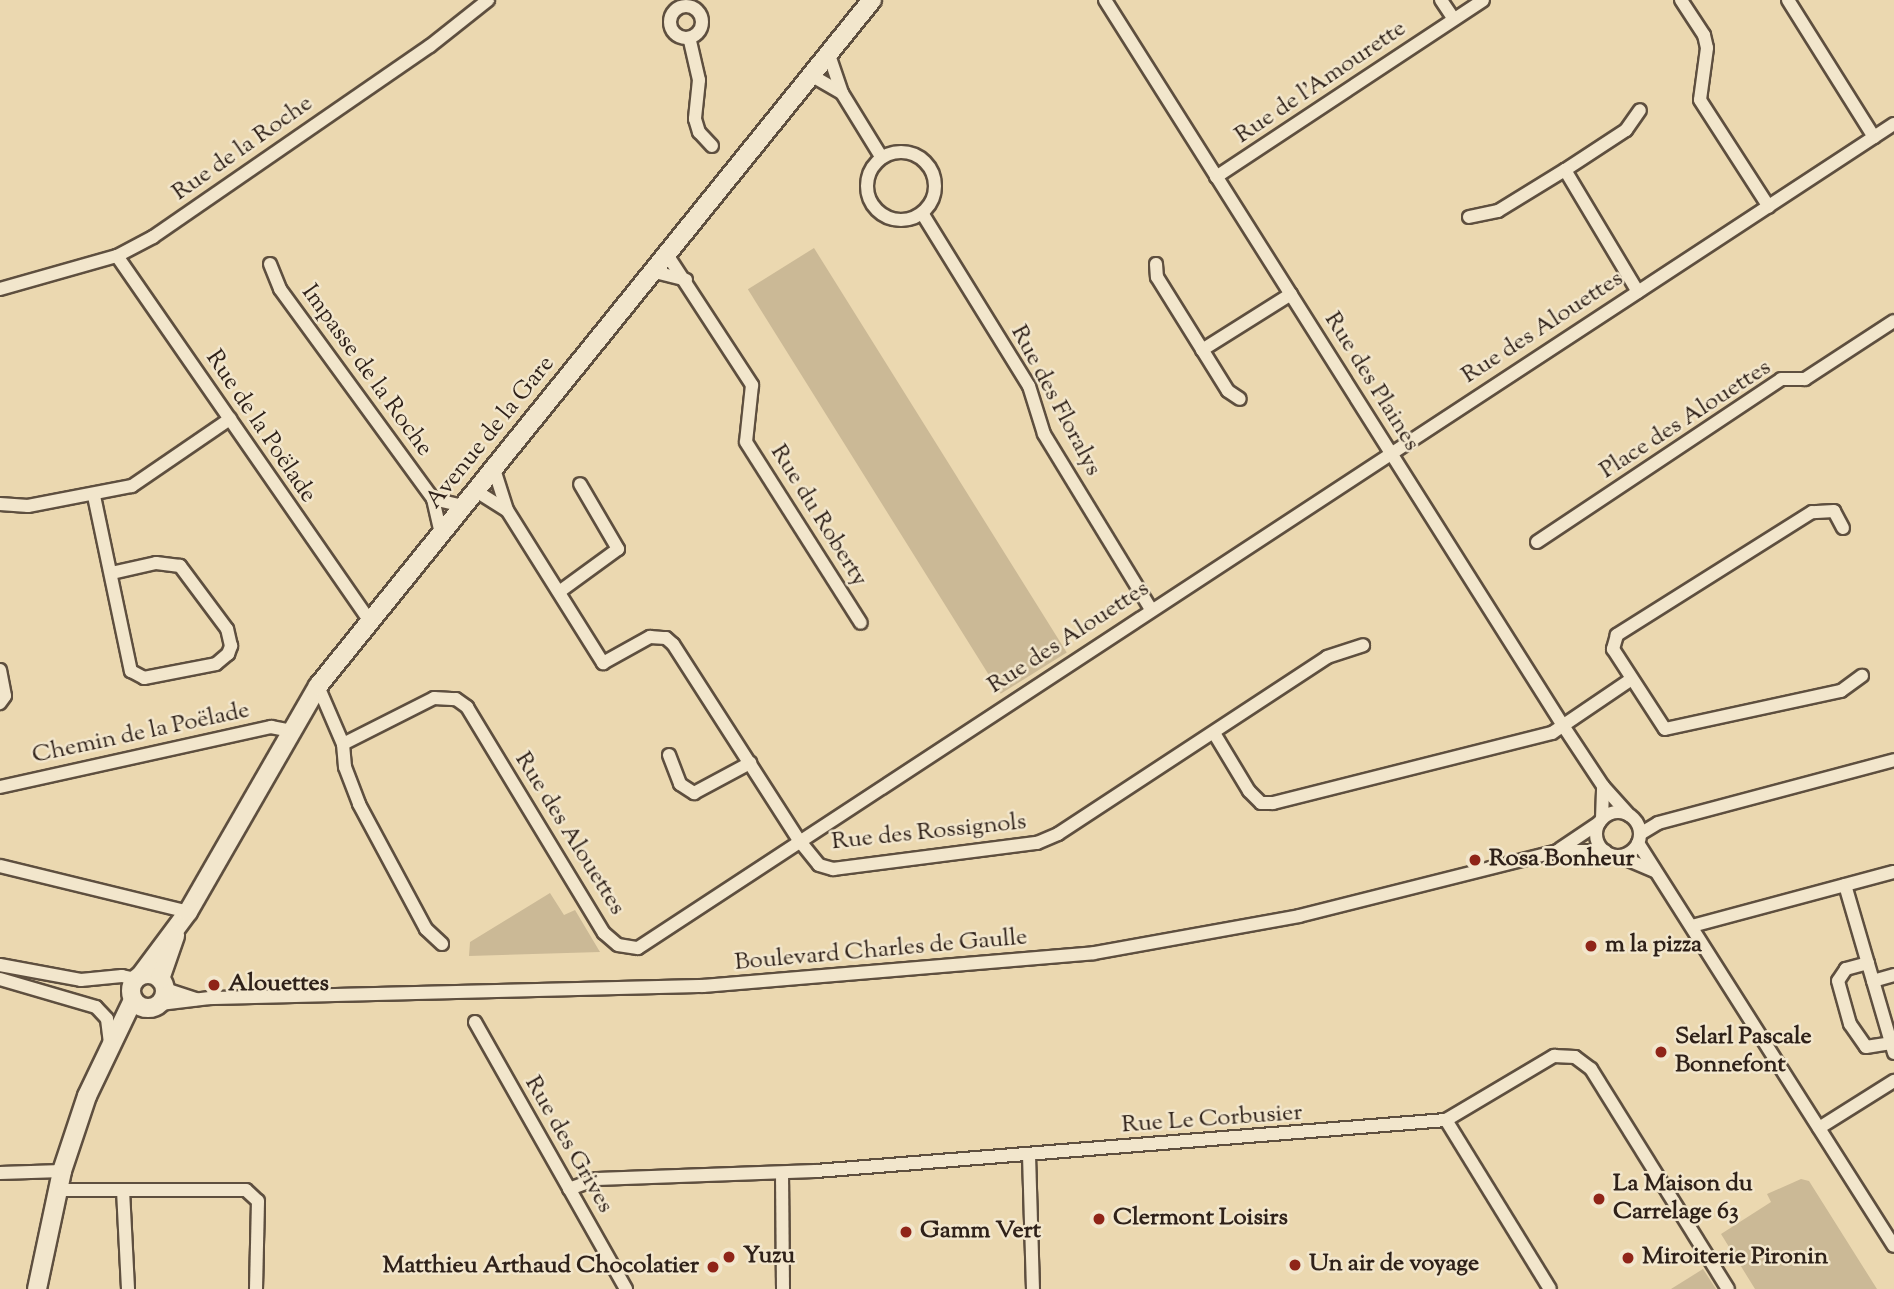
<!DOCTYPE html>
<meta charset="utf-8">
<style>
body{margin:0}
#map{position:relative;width:1894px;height:1289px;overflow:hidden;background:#ebd8b0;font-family:"Sorts Mill Goudy",serif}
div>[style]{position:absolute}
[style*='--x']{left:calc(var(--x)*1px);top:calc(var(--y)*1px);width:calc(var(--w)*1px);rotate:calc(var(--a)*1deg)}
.green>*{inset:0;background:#cbb996;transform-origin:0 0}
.roads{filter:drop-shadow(2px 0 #5e4f3f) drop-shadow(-2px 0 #5e4f3f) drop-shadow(0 2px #5e4f3f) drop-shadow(0 -2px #5e4f3f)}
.street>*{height:12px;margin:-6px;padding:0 6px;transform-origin:6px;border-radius:6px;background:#f2e6cc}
.street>.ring{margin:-6px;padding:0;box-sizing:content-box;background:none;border:12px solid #f2e6cc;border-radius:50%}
.secondary>*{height:18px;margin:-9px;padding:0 9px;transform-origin:9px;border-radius:9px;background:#f2e6cc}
.secondary>.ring{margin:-9px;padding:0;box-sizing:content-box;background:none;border:18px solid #f2e6cc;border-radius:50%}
.dots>*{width:19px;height:19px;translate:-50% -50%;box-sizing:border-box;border:4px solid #f2e6cc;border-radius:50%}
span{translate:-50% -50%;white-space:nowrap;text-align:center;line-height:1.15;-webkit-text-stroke:5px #f2e6cc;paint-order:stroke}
.street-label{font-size:24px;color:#2f2119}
.poi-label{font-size:24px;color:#2f2119;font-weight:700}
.left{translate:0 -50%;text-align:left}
.right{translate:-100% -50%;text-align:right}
</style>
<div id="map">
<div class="green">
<i style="left:814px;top:248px;width:477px;height:78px;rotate:58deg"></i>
<i style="clip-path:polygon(550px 893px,564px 915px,575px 910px,600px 952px,469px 956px,470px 942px)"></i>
<i style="clip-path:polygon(1801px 1179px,1809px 1181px,1877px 1289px,1755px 1289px,1721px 1234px,1771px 1202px,1767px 1194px)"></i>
<i style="clip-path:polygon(1703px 1269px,1716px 1289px,1671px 1289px)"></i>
</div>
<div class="roads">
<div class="street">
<i style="--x:1105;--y:0;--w:856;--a:57.74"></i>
<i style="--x:1562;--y:724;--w:74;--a:56.5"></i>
<i style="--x:1603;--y:786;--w:39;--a:48"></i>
<i style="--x:1441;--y:0;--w:23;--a:56"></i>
<i style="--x:1681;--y:0;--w:42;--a:56.7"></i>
<i style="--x:1704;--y:35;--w:13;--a:77"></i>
<i style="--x:1707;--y:48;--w:52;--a:97.7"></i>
<i style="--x:1700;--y:100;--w:127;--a:57.2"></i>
<i style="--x:1788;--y:0;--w:162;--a:57.9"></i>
<i class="ring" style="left:670px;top:6px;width:20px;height:20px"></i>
<i style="--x:690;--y:41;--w:40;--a:77"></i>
<i style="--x:699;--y:80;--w:39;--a:96"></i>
<i style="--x:695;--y:119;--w:14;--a:73"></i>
<i style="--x:699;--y:132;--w:19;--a:47"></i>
<i style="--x:828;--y:52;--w:43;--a:71.1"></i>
<i style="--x:842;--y:93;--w:76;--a:58.4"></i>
<i style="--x:809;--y:74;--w:38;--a:30"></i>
<i class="ring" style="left:867px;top:152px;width:56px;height:56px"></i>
<i style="--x:1565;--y:170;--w:142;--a:59.1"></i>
<i style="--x:1216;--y:177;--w:320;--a:-33.5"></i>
<i style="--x:922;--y:213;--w:203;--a:58.3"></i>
<i style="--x:1029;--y:386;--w:50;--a:72.6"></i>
<i style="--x:1044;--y:434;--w:205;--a:58.6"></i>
<i style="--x:1469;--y:217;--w:30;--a:-12"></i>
<i style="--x:1498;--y:211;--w:79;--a:-31.5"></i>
<i style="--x:1565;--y:170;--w:73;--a:-33.3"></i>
<i style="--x:1626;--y:130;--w:24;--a:-55"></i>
<i style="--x:666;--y:253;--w:158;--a:56.9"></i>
<i style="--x:752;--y:385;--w:57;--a:96"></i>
<i style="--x:746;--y:442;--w:214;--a:57.6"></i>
<i style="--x:117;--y:256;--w:444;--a:55.3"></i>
<i style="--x:270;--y:264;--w:27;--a:68"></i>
<i style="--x:280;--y:289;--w:260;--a:53.9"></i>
<i style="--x:433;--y:499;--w:36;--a:77"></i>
<i style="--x:1156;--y:264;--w:13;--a:86"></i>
<i style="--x:1157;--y:277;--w:134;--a:58.1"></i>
<i style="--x:1228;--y:391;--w:14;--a:34"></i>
<i style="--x:651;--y:271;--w:36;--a:14"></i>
<i style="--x:0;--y:289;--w:122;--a:-15.8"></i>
<i style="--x:117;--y:256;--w:41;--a:-27.8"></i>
<i style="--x:153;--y:237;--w:336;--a:-34.6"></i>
<i style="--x:430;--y:46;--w:74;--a:-38.4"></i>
<i style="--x:1202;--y:350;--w:105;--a:-32.2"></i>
<i style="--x:494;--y:469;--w:43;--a:72.4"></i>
<i style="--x:507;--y:510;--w:181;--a:57.9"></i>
<i style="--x:603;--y:663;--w:54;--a:-29"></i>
<i style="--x:650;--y:637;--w:16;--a:4"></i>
<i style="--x:666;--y:638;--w:9;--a:41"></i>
<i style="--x:673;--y:644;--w:232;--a:57.3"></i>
<i style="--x:798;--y:839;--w:33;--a:51"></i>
<i style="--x:819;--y:865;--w:15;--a:16"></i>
<i style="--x:833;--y:869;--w:206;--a:-7.3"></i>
<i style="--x:1037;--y:843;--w:23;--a:-23"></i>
<i style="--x:1058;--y:834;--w:322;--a:-33.3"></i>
<i style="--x:1327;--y:657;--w:38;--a:-18"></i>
<i style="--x:476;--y:491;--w:36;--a:32"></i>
<i style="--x:94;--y:496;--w:179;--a:78.1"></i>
<i style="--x:131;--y:671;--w:15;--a:28"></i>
<i style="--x:144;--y:678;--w:73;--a:-11"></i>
<i style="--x:216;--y:664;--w:16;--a:-40"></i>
<i style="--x:228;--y:654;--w:9;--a:-69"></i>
<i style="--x:231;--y:646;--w:17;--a:-103"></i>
<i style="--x:227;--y:629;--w:79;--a:-126.7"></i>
<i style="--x:180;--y:566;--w:24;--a:-173"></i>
<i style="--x:156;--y:563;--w:45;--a:167.2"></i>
<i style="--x:433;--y:499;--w:31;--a:13"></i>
<i style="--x:0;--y:504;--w:28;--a:4"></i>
<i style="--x:28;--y:506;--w:106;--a:-10.9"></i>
<i style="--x:132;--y:486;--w:119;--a:-34.4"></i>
<i style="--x:1843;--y:528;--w:19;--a:-118"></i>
<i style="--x:1834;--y:511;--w:22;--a:177"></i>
<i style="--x:1812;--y:512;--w:231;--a:147.8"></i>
<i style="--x:1617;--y:635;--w:15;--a:106"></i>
<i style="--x:1613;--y:649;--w:95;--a:57"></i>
<i style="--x:1665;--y:729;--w:180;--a:-12.2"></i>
<i style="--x:1841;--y:691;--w:26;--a:-36"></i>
<i style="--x:1537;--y:542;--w:293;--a:-33.7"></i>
<i style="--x:1781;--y:379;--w:24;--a:0"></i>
<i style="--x:1805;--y:379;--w:106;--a:-33.1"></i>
<i style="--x:559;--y:592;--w:73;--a:-36.1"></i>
<i style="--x:618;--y:549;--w:75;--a:-120.3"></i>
<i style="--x:0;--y:670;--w:26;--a:79"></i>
<i style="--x:5;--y:696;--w:9;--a:126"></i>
<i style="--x:318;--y:686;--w:63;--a:66.7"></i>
<i style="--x:343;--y:744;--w:23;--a:85"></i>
<i style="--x:345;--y:767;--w:40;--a:69"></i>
<i style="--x:359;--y:804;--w:142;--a:61.8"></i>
<i style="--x:426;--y:929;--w:22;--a:43"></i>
<i style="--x:1214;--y:733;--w:68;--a:58.9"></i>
<i style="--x:1249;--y:791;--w:17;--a:45"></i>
<i style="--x:1261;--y:803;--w:12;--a:0"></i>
<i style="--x:1273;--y:803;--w:288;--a:-14.1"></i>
<i style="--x:1552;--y:733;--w:94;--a:-34.2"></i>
<i style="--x:343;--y:744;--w:102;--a:-26.8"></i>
<i style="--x:434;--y:698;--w:22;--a:3"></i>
<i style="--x:456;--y:699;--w:14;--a:36"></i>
<i style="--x:467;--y:707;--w:264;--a:58.8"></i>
<i style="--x:604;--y:933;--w:18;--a:41"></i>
<i style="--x:618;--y:945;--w:20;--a:9"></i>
<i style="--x:638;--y:948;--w:1502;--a:-33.27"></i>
<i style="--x:669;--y:755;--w:31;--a:69"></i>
<i style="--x:680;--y:784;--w:17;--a:33"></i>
<i style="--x:694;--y:793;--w:64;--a:-28.2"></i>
<i style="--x:0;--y:787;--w:278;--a:-12.5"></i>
<i style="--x:271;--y:727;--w:21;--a:11"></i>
<i class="ring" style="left:1596px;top:812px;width:32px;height:32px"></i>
<i style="--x:1602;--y:819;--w:33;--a:-88"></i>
<i style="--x:1640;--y:834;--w:21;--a:-31"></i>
<i style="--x:1658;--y:823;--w:244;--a:-14.9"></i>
<i style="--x:1638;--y:843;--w:477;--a:57.6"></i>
<i style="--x:1560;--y:849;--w:48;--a:-34"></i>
<i style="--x:1619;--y:856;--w:39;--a:23"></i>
<i style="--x:0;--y:866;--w:194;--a:13.7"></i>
<i style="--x:1845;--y:885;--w:175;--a:73.7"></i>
<i style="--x:1692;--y:926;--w:209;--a:-15"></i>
<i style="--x:1868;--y:963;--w:23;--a:165"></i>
<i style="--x:1846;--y:969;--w:14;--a:124"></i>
<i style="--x:1838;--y:981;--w:45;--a:74.4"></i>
<i style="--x:1850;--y:1024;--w:28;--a:55"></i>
<i style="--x:1866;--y:1047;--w:25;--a:-9"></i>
<i style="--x:0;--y:965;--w:82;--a:10.5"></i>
<i style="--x:81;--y:980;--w:41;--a:-5.6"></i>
<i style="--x:122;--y:976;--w:13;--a:13"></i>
<i style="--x:0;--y:979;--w:100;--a:16.3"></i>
<i style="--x:96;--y:1007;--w:16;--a:47"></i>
<i style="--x:107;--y:1019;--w:23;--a:83"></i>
<i style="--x:1873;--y:981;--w:22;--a:-16"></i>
<i style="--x:165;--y:989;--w:33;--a:18"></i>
<i style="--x:160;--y:1004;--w:50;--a:-6.8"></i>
<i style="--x:210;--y:998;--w:493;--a:-1.4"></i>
<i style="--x:703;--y:986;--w:392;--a:-4.8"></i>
<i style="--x:1094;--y:953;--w:208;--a:-10.2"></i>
<i style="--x:1299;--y:916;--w:266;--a:-14.1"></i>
<i style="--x:1557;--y:851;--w:48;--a:0"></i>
<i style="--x:475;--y:1022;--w:307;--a:60.5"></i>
<i style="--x:1446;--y:1120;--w:126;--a:-30.7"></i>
<i style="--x:1554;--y:1056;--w:21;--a:3"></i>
<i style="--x:1575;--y:1057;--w:20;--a:37"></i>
<i style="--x:1591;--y:1069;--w:259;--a:58.1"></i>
<i style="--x:1819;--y:1128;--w:89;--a:-32.1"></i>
<i style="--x:1029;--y:1155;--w:134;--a:88.3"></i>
<i style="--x:0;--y:1173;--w:62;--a:-1.8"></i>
<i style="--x:782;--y:1173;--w:116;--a:89.5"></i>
<i style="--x:569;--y:1189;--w:29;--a:-20"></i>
<i style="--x:596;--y:1179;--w:220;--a:-2.1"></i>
<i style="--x:816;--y:1171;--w:632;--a:-4.63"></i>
<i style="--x:1446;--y:1120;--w:198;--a:58.4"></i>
<i style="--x:57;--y:1190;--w:189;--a:0"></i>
<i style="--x:246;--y:1190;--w:16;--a:43"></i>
<i style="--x:258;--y:1201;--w:88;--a:91.3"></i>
<i style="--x:123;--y:1190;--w:99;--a:87.1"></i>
</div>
<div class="secondary">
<i class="ring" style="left:131px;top:974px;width:16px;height:16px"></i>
<i style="--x:141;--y:975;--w:79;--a:-53.3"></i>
<i style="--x:188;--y:912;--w:261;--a:-60.1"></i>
<i style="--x:318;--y:686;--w:882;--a:-51.08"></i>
<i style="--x:160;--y:979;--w:46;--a:-70.8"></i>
<i style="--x:37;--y:1289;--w:121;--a:-78"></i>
<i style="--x:62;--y:1171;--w:79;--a:-71.6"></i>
<i style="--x:87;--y:1096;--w:106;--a:-64.4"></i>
</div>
</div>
<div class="dots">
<i style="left:1475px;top:860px;background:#8f2418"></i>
<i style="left:1591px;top:946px;background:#8f2418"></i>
<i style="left:214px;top:985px;background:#8f2418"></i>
<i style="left:1661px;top:1052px;background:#8f2418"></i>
<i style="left:1599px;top:1199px;background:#8f2418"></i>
<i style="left:1099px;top:1219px;background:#8f2418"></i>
<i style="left:906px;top:1232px;background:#8f2418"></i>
<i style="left:729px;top:1257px;background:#8f2418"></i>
<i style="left:1628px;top:1258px;background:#8f2418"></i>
<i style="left:1295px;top:1265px;background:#8f2418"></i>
<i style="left:713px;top:1267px;background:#8f2418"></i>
</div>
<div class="street-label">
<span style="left:1321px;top:83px;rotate:-34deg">Rue de l'Amourette</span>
<span style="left:243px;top:149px;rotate:-35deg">Rue de la Roche</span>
<span style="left:1543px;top:328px;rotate:-33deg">Rue des Alouettes</span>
<span style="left:366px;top:371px;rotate:54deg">Impasse de la Roche</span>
<span style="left:1371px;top:382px;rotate:58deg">Rue des Plaines</span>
<span style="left:1055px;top:401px;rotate:62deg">Rue des Floralys</span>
<span style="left:1686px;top:420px;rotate:-33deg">Place des Alouettes</span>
<span style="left:260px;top:427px;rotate:56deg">Rue de la Poëlade</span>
<span style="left:491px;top:433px;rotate:-51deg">Avenue de la Gare</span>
<span style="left:818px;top:516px;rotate:58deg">Rue du Roberty</span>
<span style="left:1069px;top:638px;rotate:-33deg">Rue des Alouettes</span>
<span style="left:141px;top:734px;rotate:-12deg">Chemin de la Poëlade</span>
<span style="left:929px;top:833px;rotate:-6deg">Rue des Rossignols</span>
<span style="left:569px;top:834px;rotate:58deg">Rue des Alouettes</span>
<span style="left:881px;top:951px;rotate:-5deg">Boulevard Charles de Gaulle</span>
<span style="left:1212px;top:1120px;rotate:-4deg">Rue Le Corbusier</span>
<span style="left:568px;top:1145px;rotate:60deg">Rue des Grives</span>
</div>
<div class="poi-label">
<span class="left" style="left:1489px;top:860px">Rosa Bonheur</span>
<span class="left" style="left:1605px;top:946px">m la pizza</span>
<span class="left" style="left:228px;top:985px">Alouettes</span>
<span class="left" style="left:1675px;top:1052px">Selarl Pascale<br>Bonnefont</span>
<span class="left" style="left:1613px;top:1199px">La Maison du<br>Carrelage 63</span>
<span class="left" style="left:1113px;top:1219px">Clermont Loisirs</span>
<span class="left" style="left:920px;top:1232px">Gamm Vert</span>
<span class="left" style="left:743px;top:1257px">Yuzu</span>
<span class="left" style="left:1642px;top:1258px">Miroiterie Pironin</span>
<span class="left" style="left:1309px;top:1265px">Un air de voyage</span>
<span class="right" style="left:699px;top:1267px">Matthieu Arthaud Chocolatier</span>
</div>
</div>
